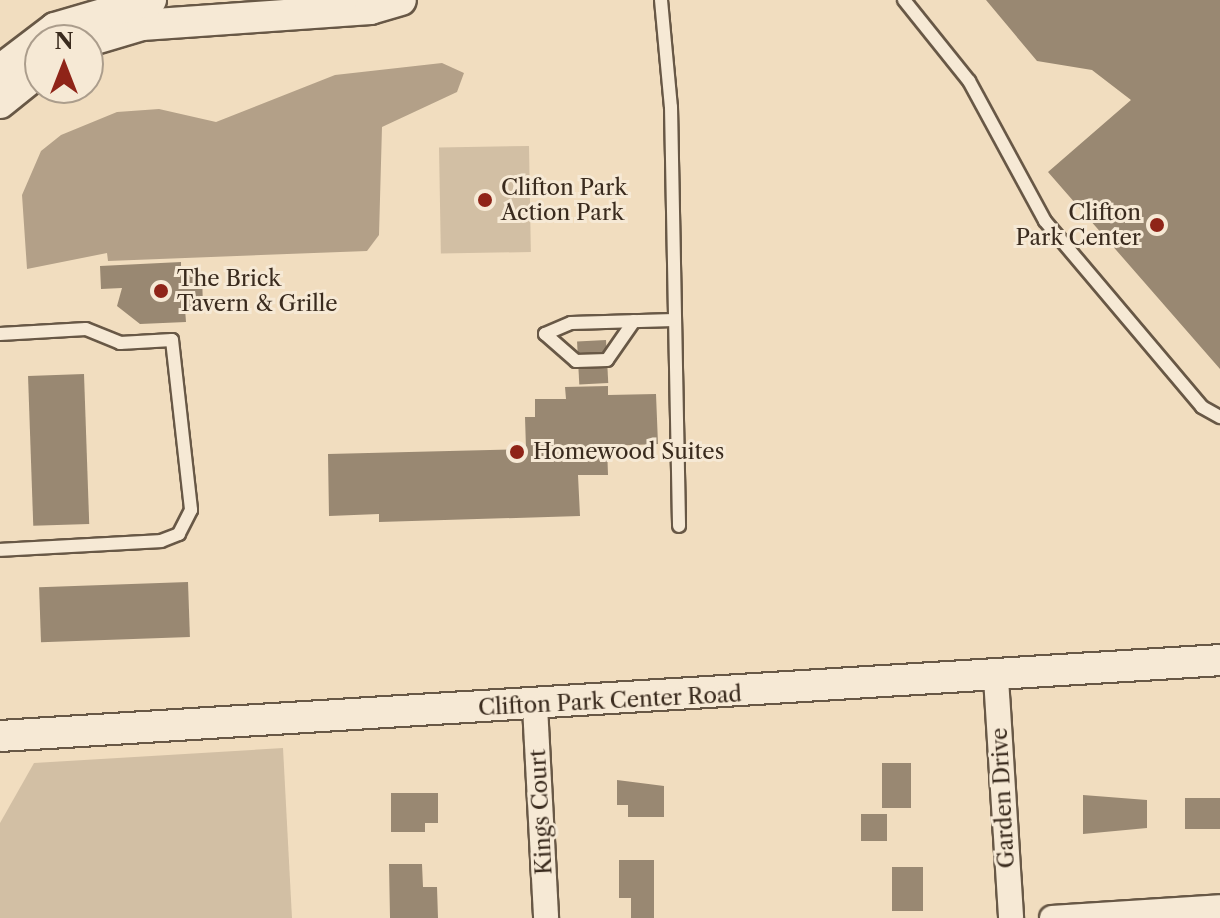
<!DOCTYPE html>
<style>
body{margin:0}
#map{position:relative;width:1220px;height:918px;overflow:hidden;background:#f1ddbf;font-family:"Libre Caslon Text",serif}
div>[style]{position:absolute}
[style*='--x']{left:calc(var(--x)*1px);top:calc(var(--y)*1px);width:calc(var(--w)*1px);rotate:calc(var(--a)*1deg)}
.green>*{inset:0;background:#d2bfa4;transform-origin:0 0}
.water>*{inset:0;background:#b3a088}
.building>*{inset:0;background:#998872;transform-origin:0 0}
.roads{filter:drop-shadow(2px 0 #685846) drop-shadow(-2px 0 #685846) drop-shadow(0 2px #685846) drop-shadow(0 -2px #685846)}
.service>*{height:12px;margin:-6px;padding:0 6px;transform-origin:6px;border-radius:6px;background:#f6e9d5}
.minor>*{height:24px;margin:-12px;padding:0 12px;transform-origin:12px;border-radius:12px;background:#f6e9d5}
.tertiary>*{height:30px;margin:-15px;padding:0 15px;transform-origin:15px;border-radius:15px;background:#f6e9d5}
.dots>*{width:22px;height:22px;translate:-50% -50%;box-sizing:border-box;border:4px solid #f6e9d5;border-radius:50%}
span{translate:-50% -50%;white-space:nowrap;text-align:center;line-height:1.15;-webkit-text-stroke:6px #f6e9d5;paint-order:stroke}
.poi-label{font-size:22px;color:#3a2b1e}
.left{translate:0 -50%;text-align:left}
.right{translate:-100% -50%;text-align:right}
.street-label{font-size:22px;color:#3a2b1e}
.north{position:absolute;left:24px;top:24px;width:80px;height:80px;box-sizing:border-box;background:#f6e9d5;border:2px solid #ab9d8c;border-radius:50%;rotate:0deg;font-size:22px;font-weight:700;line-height:32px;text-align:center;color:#3a2b1e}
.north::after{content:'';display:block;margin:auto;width:28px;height:36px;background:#8f2418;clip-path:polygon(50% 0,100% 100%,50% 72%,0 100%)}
</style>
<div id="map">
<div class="green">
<i style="left:529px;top:146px;width:106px;height:90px;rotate:89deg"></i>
<i style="clip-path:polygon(283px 748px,292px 918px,0 918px,0 823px,34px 763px)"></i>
</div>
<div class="water">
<i style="clip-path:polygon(442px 63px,464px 73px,457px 92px,382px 127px,379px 235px,367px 251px,108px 261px,107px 253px,27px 269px,22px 195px,41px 151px,61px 135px,117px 112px,159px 109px,216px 122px,335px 75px)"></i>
</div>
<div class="building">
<i style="clip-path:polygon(986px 0,1220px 0,1220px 369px,1048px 172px,1131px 100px,1092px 70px,1037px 61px)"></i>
<i style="clip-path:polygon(181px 262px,181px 276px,202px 274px,203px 308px,185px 309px,186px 322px,140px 324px,117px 306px,122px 288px,101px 289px,100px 266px)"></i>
<i style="left:606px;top:340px;width:43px;height:29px;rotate:87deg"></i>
<i style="left:84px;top:374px;width:150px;height:56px;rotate:88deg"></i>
<i style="clip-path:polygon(608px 386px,608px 395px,656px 394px,658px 444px,607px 446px,608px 475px,578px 475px,580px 516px,379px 522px,379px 514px,329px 516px,328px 454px,526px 449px,525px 417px,535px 417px,535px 399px,566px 399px,565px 387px)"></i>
<i style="left:188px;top:582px;width:55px;height:149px;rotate:88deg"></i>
<i style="left:882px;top:763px;width:29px;height:45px"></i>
<i style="clip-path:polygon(617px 780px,664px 786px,664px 817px,628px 817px,628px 805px,617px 805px)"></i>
<i style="clip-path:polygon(391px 793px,438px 793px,438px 823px,425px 823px,425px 832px,391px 832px)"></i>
<i style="clip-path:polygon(1083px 795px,1147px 800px,1147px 828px,1083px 834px)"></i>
<i style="left:1185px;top:798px;width:35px;height:31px"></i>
<i style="left:861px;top:814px;width:26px;height:27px"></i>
<i style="clip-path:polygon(619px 860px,654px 860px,654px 918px,631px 918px,631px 898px,619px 898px)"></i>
<i style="clip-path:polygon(389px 864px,422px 864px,423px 887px,437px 887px,438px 918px,390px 918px)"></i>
<i style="left:892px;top:867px;width:31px;height:44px"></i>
</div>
<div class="roads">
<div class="service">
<i style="--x:661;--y:0;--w:107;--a:84.7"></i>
<i style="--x:671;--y:107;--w:419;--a:88.9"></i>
<i style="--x:904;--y:0;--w:104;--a:51.3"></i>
<i style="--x:969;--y:81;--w:159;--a:61.5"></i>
<i style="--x:1045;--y:221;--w:243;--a:49.8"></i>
<i style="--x:1202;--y:407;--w:21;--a:29"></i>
<i style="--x:634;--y:321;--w:47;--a:124.7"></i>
<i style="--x:607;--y:360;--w:31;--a:178"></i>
<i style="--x:576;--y:361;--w:41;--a:-138.9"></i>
<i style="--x:545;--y:334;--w:28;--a:-23"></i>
<i style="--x:571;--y:323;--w:103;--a:-1.7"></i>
<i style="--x:0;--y:334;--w:86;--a:-3.3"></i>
<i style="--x:86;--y:329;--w:37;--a:22"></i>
<i style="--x:120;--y:343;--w:52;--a:-3.3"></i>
<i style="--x:172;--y:340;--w:171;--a:83.6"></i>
<i style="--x:191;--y:510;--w:27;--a:117"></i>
<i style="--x:179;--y:534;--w:19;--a:159"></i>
<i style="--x:161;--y:541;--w:161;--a:176.8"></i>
</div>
<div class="minor">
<i style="--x:996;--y:678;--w:240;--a:86.4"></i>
<i style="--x:535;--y:706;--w:212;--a:87"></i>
<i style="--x:1052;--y:918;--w:168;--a:-3.7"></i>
</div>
<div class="tertiary">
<i style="--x:88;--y:41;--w:56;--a:-16.5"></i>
<i style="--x:142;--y:25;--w:229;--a:-4"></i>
<i style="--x:370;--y:9;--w:32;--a:-16"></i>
<i style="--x:0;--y:70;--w:69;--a:-37.4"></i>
<i style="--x:55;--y:28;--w:100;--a:-16.3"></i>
<i style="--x:0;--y:103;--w:51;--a:-38.7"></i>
<i style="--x:0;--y:736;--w:1222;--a:-3.56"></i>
</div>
</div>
<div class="dots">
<i style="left:485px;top:200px;background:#8f2418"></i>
<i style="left:1157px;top:225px;background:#8f2418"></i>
<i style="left:161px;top:291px;background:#8f2418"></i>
<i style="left:517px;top:452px;background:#8f2418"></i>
</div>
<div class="poi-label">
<span class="left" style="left:501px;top:200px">Clifton Park<br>Action Park</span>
<span class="right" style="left:1141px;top:225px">Clifton<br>Park Center</span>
<span class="left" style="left:177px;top:291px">The Brick<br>Tavern &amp; Grille</span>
<span class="left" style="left:533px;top:452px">Homewood Suites</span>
</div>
<div class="street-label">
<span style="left:610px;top:701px;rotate:-3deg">Clifton Park Center Road</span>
<span style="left:1003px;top:798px;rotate:-93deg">Garden Drive</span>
<span style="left:541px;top:812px;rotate:-93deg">Kings Court</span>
</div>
<div class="north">N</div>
</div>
